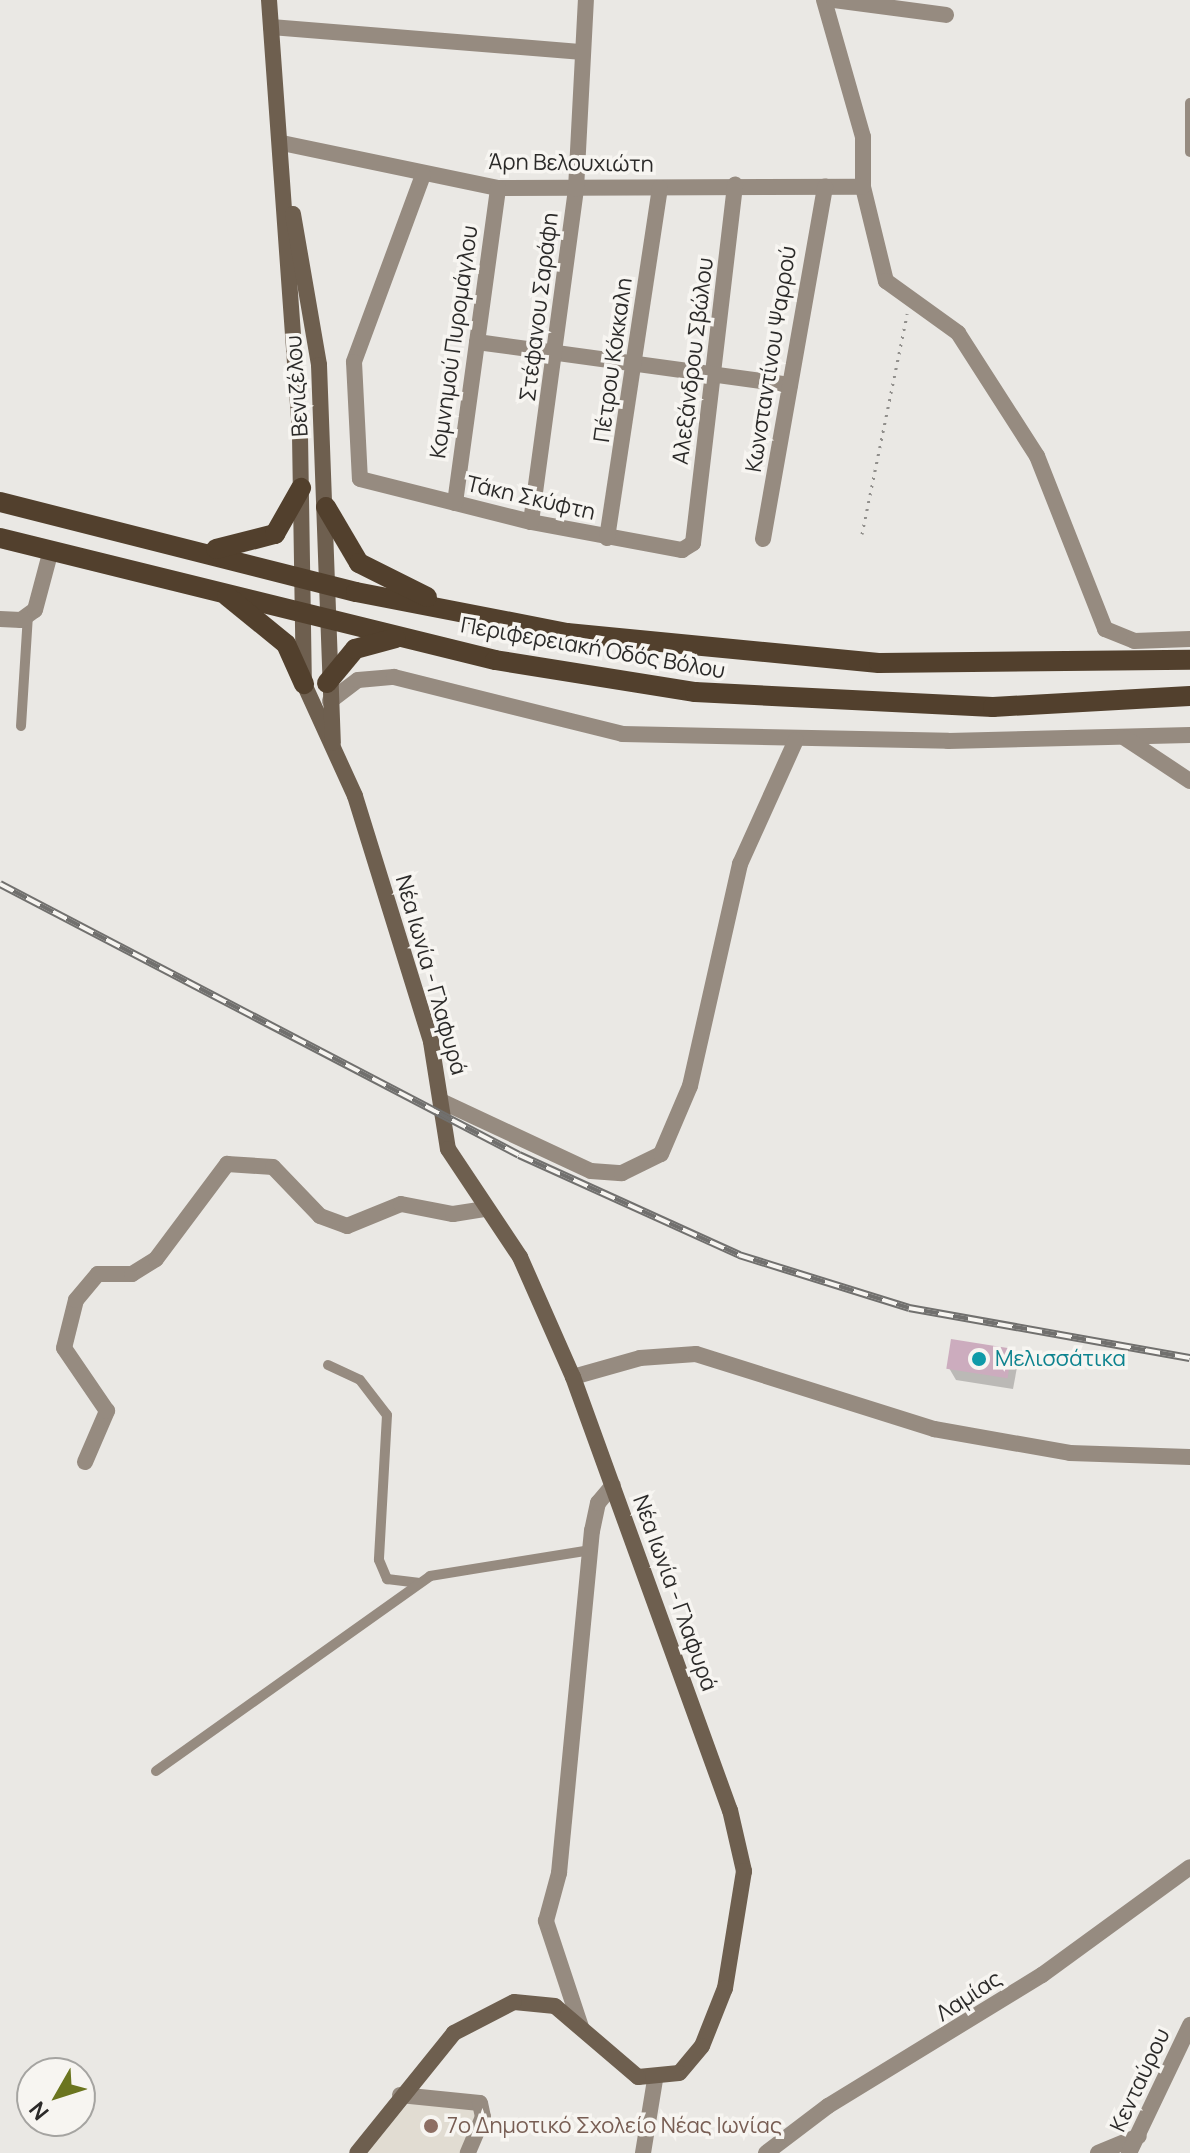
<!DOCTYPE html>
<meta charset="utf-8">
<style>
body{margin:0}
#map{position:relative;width:1190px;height:2153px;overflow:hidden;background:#eae8e4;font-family:Manrope,sans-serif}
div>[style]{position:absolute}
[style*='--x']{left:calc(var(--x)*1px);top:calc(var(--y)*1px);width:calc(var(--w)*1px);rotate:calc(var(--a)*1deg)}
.built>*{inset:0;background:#e1dcd2}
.shadow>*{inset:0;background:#0003}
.building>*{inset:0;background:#ccacbe;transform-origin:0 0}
.path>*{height:3px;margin-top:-1.5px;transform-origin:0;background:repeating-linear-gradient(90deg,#918f8c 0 2px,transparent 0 8px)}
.lane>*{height:10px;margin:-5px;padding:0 5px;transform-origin:5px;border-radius:5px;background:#968b80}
.street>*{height:16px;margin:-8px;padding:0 8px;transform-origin:8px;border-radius:8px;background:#968b80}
.secondary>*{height:16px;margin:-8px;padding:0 8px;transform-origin:8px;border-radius:8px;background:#6e5f4f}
.primary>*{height:20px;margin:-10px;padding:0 10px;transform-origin:10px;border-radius:10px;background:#52402d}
.rail>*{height:8px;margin-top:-4px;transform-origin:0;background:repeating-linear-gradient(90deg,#f7f5f1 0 15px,#71706e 0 30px);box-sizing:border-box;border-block:2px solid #71706e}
.dots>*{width:22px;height:22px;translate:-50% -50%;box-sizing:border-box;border:4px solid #f7f5f1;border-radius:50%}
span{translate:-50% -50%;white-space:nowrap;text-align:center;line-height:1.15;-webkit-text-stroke:7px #f7f5f1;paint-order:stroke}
.street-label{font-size:22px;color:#2b2a29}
.culture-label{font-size:22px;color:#0d838f}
.left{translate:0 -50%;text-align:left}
.education-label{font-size:22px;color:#785e54}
.north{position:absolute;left:16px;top:2057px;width:80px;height:80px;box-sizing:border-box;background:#f7f5f1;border:2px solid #a5a4a1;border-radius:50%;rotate:231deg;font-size:22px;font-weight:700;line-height:32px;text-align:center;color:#2b2a29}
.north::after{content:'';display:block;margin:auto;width:28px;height:36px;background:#6b751f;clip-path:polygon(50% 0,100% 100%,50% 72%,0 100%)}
</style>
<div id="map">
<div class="built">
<i style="clip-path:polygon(412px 2099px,478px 2108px,463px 2153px,365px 2153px)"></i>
</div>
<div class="shadow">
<i style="clip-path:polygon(1011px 1351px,1018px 1362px,1013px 1389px,956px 1380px,949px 1368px)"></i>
</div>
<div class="building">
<i style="left:951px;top:1339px;width:62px;height:30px;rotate:9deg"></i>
</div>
<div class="path">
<i style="--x:862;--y:534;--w:225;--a:-78.4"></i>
</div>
<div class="lane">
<i style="--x:1190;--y:103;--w:49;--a:90"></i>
<i style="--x:21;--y:726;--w:110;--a:-86.4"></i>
<i style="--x:328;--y:1365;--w:35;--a:25"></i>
<i style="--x:360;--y:1380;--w:44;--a:52.4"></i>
<i style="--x:387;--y:1415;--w:145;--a:93.2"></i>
<i style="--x:379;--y:1560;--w:21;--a:67"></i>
<i style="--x:387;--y:1579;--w:31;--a:7"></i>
<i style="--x:156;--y:1771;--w:336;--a:-35.4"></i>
<i style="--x:430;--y:1576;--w:163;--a:-9.2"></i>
</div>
<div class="street">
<i style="--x:824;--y:0;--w:142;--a:74.1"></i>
<i style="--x:863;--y:137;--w:50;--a:90"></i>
<i style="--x:863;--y:187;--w:97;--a:76.3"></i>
<i style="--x:886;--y:281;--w:89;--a:35.8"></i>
<i style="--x:958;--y:333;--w:146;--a:57.3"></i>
<i style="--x:1037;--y:456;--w:186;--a:68.5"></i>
<i style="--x:1105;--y:629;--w:31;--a:22"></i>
<i style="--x:1134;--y:641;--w:56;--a:-2"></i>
<i style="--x:834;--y:0;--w:113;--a:7.6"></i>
<i style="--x:271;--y:27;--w:313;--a:4.6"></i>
<i style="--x:282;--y:143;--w:221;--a:11.8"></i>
<i style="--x:498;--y:188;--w:365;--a:-0.2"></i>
<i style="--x:423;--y:175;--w:199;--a:110.3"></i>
<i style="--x:354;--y:362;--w:117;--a:87.1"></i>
<i style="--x:360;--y:479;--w:176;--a:14.1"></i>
<i style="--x:531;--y:522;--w:154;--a:10.5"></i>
<i style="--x:682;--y:550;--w:13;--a:-32"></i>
<i style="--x:693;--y:543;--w:361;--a:-83.3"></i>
<i style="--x:477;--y:342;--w:316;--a:7.8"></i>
<i style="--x:455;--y:503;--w:318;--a:-82.2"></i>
<i style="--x:531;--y:522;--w:336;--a:-82.3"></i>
<i style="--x:576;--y:189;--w:189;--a:-87"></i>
<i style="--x:607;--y:538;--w:354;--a:-81.4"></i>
<i style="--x:763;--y:539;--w:358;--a:-80"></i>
<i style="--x:0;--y:619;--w:21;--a:3"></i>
<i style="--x:21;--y:620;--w:17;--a:-36"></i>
<i style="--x:35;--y:610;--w:62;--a:-75.1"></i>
<i style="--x:330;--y:701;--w:35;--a:-37"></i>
<i style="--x:358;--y:680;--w:36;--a:-5"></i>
<i style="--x:394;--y:677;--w:235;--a:14"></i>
<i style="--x:622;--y:734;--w:326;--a:1.2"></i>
<i style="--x:948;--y:741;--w:242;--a:-1.4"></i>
<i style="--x:1125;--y:738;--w:78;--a:33.5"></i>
<i style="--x:443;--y:1102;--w:163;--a:25"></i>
<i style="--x:591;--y:1171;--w:31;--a:4"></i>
<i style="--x:622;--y:1173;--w:43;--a:-26"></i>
<i style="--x:661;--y:1154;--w:74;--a:-66.9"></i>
<i style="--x:690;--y:1086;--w:228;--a:-77.3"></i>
<i style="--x:740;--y:864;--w:136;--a:-65.7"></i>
<i style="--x:573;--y:1377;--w:70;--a:-15.8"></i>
<i style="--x:640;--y:1358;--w:56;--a:-4.1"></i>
<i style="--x:696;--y:1354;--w:250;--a:17.5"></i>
<i style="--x:934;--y:1429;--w:138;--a:10"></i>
<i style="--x:1070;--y:1453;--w:120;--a:1.9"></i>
<i style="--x:85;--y:1462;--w:56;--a:-66.7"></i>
<i style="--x:107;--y:1411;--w:76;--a:-124.3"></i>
<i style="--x:64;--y:1348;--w:49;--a:-76"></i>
<i style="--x:76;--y:1300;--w:34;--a:-50"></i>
<i style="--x:98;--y:1274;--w:34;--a:0"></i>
<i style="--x:132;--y:1274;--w:28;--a:-32"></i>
<i style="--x:156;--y:1259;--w:119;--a:-53.2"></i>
<i style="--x:227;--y:1164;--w:46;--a:3.7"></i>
<i style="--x:273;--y:1167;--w:68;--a:46.2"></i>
<i style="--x:320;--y:1216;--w:29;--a:20"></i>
<i style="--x:347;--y:1226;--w:58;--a:-22.2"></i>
<i style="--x:401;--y:1204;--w:53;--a:10.9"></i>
<i style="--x:453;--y:1214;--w:33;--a:-9"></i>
<i style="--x:581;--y:2027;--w:112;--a:-108.3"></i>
<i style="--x:546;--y:1921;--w:50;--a:-74.8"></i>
<i style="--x:559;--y:1873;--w:344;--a:-84.5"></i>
<i style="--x:592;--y:1531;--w:29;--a:-78"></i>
<i style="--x:598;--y:1503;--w:23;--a:-50"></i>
<i style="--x:400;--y:2095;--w:80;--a:5.7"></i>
<i style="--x:480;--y:2103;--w:14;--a:78"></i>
<i style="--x:483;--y:2117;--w:39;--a:113"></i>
<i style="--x:643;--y:2153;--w:74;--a:-80.7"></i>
<i style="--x:766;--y:2153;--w:78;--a:-37.2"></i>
<i style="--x:828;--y:2106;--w:251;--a:-31.5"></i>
<i style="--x:1042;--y:1975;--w:183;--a:-36.1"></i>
<i style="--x:1098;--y:2153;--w:44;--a:-22.5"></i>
<i style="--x:1129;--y:2153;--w:142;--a:-64.5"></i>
</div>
<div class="secondary">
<i style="--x:269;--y:0;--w:436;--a:85.9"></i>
<i style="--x:300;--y:435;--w:249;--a:89.1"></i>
<i style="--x:304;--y:684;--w:123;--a:65.5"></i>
<i style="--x:355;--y:796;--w:257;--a:72.8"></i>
<i style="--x:431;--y:1042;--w:108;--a:81"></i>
<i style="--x:448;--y:1149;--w:130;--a:56.3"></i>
<i style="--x:520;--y:1257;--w:131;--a:66.2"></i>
<i style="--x:573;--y:1377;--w:461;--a:70.1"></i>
<i style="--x:730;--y:1810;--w:63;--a:77.1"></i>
<i style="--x:744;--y:1871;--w:119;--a:99.2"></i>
<i style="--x:725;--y:1988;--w:62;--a:111.6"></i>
<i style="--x:702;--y:2046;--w:35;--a:130"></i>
<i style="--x:679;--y:2073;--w:41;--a:174.4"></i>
<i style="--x:638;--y:2077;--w:109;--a:-139.5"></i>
<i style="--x:555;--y:2006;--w:41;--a:-174.4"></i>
<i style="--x:514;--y:2002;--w:68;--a:152.7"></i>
<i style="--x:454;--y:2033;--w:154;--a:128.9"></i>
<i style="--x:293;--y:214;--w:153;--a:80.2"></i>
<i style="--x:319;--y:365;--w:378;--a:87.9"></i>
</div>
<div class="primary">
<i style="--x:0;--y:502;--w:367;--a:14.2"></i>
<i style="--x:356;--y:592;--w:215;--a:11"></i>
<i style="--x:567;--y:633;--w:313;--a:5.5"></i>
<i style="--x:879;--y:663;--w:311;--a:-0.6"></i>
<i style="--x:326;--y:507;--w:65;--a:59.5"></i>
<i style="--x:359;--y:563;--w:76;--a:26.6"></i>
<i style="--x:0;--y:538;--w:510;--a:13.85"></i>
<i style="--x:495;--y:660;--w:203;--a:9.1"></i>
<i style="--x:695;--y:692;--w:298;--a:2.9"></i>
<i style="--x:993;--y:707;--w:197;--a:-3.2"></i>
<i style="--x:216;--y:549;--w:61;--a:-14.3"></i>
<i style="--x:275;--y:534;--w:53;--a:-60.5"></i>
<i style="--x:227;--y:596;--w:76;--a:39.1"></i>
<i style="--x:286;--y:644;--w:44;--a:65.8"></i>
<i style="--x:327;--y:683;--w:44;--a:-50.5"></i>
<i style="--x:355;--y:649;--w:42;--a:-15"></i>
</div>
<div class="rail">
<i style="--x:0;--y:884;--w:585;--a:27.57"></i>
<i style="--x:519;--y:1155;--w:242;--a:24.4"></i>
<i style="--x:739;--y:1255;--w:178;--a:17.3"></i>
<i style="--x:909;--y:1308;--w:285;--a:10.1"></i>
</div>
<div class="dots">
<i style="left:979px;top:1359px;background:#0f9aa8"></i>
<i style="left:431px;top:2126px;background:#8d6e63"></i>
</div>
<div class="street-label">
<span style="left:571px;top:163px;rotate:1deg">Άρη Βελουχιώτη</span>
<span style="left:539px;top:307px;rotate:-83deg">Στέφανου Σαράφη</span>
<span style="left:454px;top:342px;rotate:-82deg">Κομνημού Πυρομάγλου</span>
<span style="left:771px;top:359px;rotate:-81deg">Κωνσταντίνου Ψαρρού</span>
<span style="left:613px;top:360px;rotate:-82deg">Πέτρου Κόκκαλη</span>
<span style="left:693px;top:361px;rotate:-83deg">Αλεξάνδρου Σβώλου</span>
<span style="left:297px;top:386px;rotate:-94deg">Βενιζέλου</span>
<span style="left:531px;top:498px;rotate:13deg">Τάκη Σκύφτη</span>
<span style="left:593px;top:648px;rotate:10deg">Περιφερειακή Οδός Βόλου</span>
<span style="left:431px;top:975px;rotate:74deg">Νέα Ιωνία - Γλαφυρά</span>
<span style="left:675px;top:1593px;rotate:70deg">Νέα Ιωνία - Γλαφυρά</span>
<span style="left:969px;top:1996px;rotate:-33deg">Λαμίας</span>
<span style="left:1140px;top:2080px;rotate:-65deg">Κενταύρου</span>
</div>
<div class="culture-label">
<span class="left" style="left:995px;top:1359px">Μελισσάτικα</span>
</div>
<div class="education-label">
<span class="left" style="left:447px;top:2126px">7ο Δημοτικό Σχολείο Νέας Ιωνίας</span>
</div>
<div class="north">N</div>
</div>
